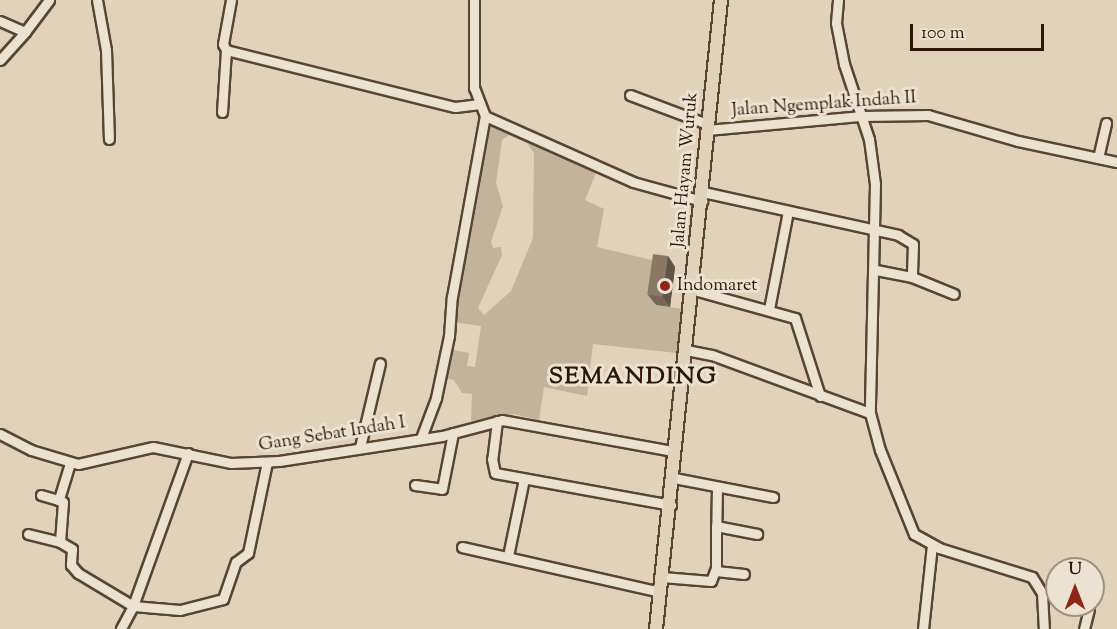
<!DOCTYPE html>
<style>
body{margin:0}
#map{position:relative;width:1117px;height:629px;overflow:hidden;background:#e0d3b9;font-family:"Sorts Mill Goudy",serif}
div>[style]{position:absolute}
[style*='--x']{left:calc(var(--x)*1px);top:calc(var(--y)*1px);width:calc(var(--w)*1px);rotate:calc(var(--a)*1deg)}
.green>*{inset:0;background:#c2b39b}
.roads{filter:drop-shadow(2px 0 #5a4434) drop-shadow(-2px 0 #5a4434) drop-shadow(0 2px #5a4434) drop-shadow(0 -2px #5a4434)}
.minor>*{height:9px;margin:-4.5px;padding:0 4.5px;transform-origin:4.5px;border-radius:4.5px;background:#ebe2d2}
.major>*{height:12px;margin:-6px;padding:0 6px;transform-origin:6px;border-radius:6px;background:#e0d3b9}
.wall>*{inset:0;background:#786756}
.shaded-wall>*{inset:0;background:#615446}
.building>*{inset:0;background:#8b7864;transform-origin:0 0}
.dots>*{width:16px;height:16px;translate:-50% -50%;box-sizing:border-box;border:3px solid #ebe2d2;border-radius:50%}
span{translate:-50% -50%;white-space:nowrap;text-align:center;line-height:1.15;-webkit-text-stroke:6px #ebe2d2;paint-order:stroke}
.street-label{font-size:18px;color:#2e1507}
.poi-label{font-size:18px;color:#2e1507}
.left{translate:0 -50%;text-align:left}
.district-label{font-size:24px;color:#2e1507;font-weight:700;letter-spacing:1.5px}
.north{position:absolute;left:1045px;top:557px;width:60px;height:60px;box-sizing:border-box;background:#ebe2d2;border:2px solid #9f9081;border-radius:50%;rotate:0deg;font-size:16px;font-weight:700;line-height:24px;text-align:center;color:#2e1507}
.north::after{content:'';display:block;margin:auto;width:21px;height:27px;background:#8f2418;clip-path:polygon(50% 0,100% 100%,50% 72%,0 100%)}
.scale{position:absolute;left:910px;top:24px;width:134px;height:27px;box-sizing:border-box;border:3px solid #2e1507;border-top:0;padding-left:8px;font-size:18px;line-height:21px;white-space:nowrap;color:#2e1507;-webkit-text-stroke:4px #ebe2d2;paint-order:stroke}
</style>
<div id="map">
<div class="green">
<i style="clip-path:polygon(evenodd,487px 121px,597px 170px,585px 200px,604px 209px,597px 247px,660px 262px,655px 305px,683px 309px,677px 353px,593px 344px,587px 396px,544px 387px,539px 420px,514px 414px,471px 421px,472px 394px,462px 393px,454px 380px,440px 377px,447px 349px,469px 353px,467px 366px,475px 367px,481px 326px,452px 322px,453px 296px,487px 121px,509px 135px,527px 143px,534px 153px,533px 238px,511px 291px,484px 315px,478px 308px,502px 255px,501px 247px,493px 248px,491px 242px,503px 206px,496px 183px,502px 140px,509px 135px)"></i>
</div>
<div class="roads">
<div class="minor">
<i style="--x:97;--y:0;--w:51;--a:79.8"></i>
<i style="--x:106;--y:50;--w:89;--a:88.1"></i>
<i style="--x:231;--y:0;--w:45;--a:100.3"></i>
<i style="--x:223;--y:44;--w:7;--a:63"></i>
<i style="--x:226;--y:50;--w:236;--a:14"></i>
<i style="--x:455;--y:107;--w:25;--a:-7"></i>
<i style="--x:838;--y:0;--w:23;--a:95"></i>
<i style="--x:836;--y:23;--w:42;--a:79"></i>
<i style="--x:844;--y:64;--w:79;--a:71.6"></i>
<i style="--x:869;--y:139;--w:45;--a:82.4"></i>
<i style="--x:875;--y:184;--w:229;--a:91.3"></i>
<i style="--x:870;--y:413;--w:38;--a:75"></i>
<i style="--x:880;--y:450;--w:91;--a:68"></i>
<i style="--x:914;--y:534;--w:29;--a:29"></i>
<i style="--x:939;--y:548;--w:97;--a:17.3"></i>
<i style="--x:1032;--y:577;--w:19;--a:58"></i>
<i style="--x:1042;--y:593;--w:36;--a:87"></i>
<i style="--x:0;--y:21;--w:27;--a:24"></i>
<i style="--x:25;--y:32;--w:40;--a:-53"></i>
<i style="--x:0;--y:60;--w:38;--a:-48"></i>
<i style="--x:630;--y:95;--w:82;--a:20.6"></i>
<i style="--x:222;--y:112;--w:62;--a:-86.3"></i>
<i style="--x:485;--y:116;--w:162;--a:24"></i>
<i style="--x:633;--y:182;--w:72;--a:15.4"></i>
<i style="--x:707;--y:130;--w:156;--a:-5.2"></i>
<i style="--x:862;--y:116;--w:66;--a:-0.9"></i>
<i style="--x:928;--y:115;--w:94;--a:16.1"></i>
<i style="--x:1018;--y:141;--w:101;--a:12"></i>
<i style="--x:1098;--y:158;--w:36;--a:-77"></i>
<i style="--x:703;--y:192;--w:200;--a:12.4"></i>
<i style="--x:898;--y:235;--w:17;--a:31"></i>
<i style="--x:913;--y:244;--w:33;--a:92"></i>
<i style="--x:876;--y:270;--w:37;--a:11"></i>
<i style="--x:912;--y:277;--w:45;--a:22"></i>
<i style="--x:694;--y:290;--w:105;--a:15.5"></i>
<i style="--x:795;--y:318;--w:82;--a:72.2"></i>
<i style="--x:769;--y:309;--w:100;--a:-79"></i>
<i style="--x:686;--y:350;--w:26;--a:11"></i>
<i style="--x:712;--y:355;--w:168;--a:20.2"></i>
<i style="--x:497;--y:421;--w:38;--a:97"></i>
<i style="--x:492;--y:459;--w:14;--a:78"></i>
<i style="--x:495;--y:473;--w:179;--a:10.3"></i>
<i style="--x:0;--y:434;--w:35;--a:27"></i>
<i style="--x:31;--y:450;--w:49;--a:16.6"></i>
<i style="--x:78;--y:464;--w:77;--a:-12.8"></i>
<i style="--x:153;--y:447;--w:80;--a:11.6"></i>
<i style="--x:231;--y:463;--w:48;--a:-2.4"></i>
<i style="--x:279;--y:461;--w:165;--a:-8.7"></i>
<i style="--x:442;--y:436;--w:62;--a:-14.9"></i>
<i style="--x:502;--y:420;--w:174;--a:10.3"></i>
<i style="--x:421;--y:438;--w:43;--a:-69.4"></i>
<i style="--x:436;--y:398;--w:63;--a:-78.2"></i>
<i style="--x:449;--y:336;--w:39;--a:-86"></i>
<i style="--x:452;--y:297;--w:184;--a:-79.7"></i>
<i style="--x:485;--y:116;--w:30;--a:-111"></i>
<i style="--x:474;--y:88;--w:88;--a:-90"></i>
<i style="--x:360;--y:447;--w:86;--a:-76.6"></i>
<i style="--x:188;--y:453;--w:163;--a:109.8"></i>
<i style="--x:133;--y:606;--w:47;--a:4.9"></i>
<i style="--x:180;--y:610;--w:44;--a:-14.3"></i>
<i style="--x:223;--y:599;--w:39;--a:-71"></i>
<i style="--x:236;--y:562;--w:15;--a:-37"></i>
<i style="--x:248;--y:553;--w:93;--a:-78.2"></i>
<i style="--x:70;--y:463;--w:39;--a:107"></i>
<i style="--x:59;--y:500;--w:4;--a:27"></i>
<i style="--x:63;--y:502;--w:40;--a:94.3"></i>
<i style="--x:60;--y:542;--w:14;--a:30"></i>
<i style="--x:72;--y:549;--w:16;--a:94"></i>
<i style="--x:71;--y:565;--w:11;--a:49"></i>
<i style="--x:78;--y:573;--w:64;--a:31"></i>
<i style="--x:133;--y:606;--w:26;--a:118"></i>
<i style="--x:674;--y:478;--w:101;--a:10.9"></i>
<i style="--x:415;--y:485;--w:27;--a:8"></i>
<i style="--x:442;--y:489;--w:57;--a:-78.9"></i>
<i style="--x:717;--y:487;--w:39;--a:91"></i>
<i style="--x:716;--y:526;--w:42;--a:11"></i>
<i style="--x:41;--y:495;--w:19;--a:16"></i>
<i style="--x:28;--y:534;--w:33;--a:14"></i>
<i style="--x:462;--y:547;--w:203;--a:12.8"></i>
<i style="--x:508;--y:556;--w:79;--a:-78.3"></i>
<i style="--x:716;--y:571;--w:28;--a:6"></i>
<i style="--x:662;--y:577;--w:49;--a:4.7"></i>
<i style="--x:711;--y:581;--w:14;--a:-69"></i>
<i style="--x:716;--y:568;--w:42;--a:-90"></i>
<i style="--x:923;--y:629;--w:84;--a:-83.9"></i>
<i style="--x:1084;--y:629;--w:21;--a:-76"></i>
</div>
<div class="major">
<i style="--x:656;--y:629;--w:632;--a:-84.1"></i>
</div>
</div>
<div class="wall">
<i style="clip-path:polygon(668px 256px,675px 267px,670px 307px,656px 305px,648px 295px)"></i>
</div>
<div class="shaded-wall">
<i style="clip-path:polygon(668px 256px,675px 267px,670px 307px,663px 297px)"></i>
</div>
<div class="building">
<i style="left:653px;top:254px;width:15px;height:41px;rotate:8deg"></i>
</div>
<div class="dots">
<i style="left:665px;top:286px;background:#8f2418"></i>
</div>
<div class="street-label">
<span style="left:824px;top:105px;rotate:-4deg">Jalan Ngemplak Indah II</span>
<span style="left:686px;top:170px;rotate:-85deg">Jalan Hayam Wuruk</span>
<span style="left:332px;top:435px;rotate:-9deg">Gang Sebat Indah I</span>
</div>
<div class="poi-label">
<span class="left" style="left:677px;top:286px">Indomaret</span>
</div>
<div class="district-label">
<span style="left:633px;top:378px">SEMANDING</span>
</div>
<div class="north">U</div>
<div class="scale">100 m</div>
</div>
